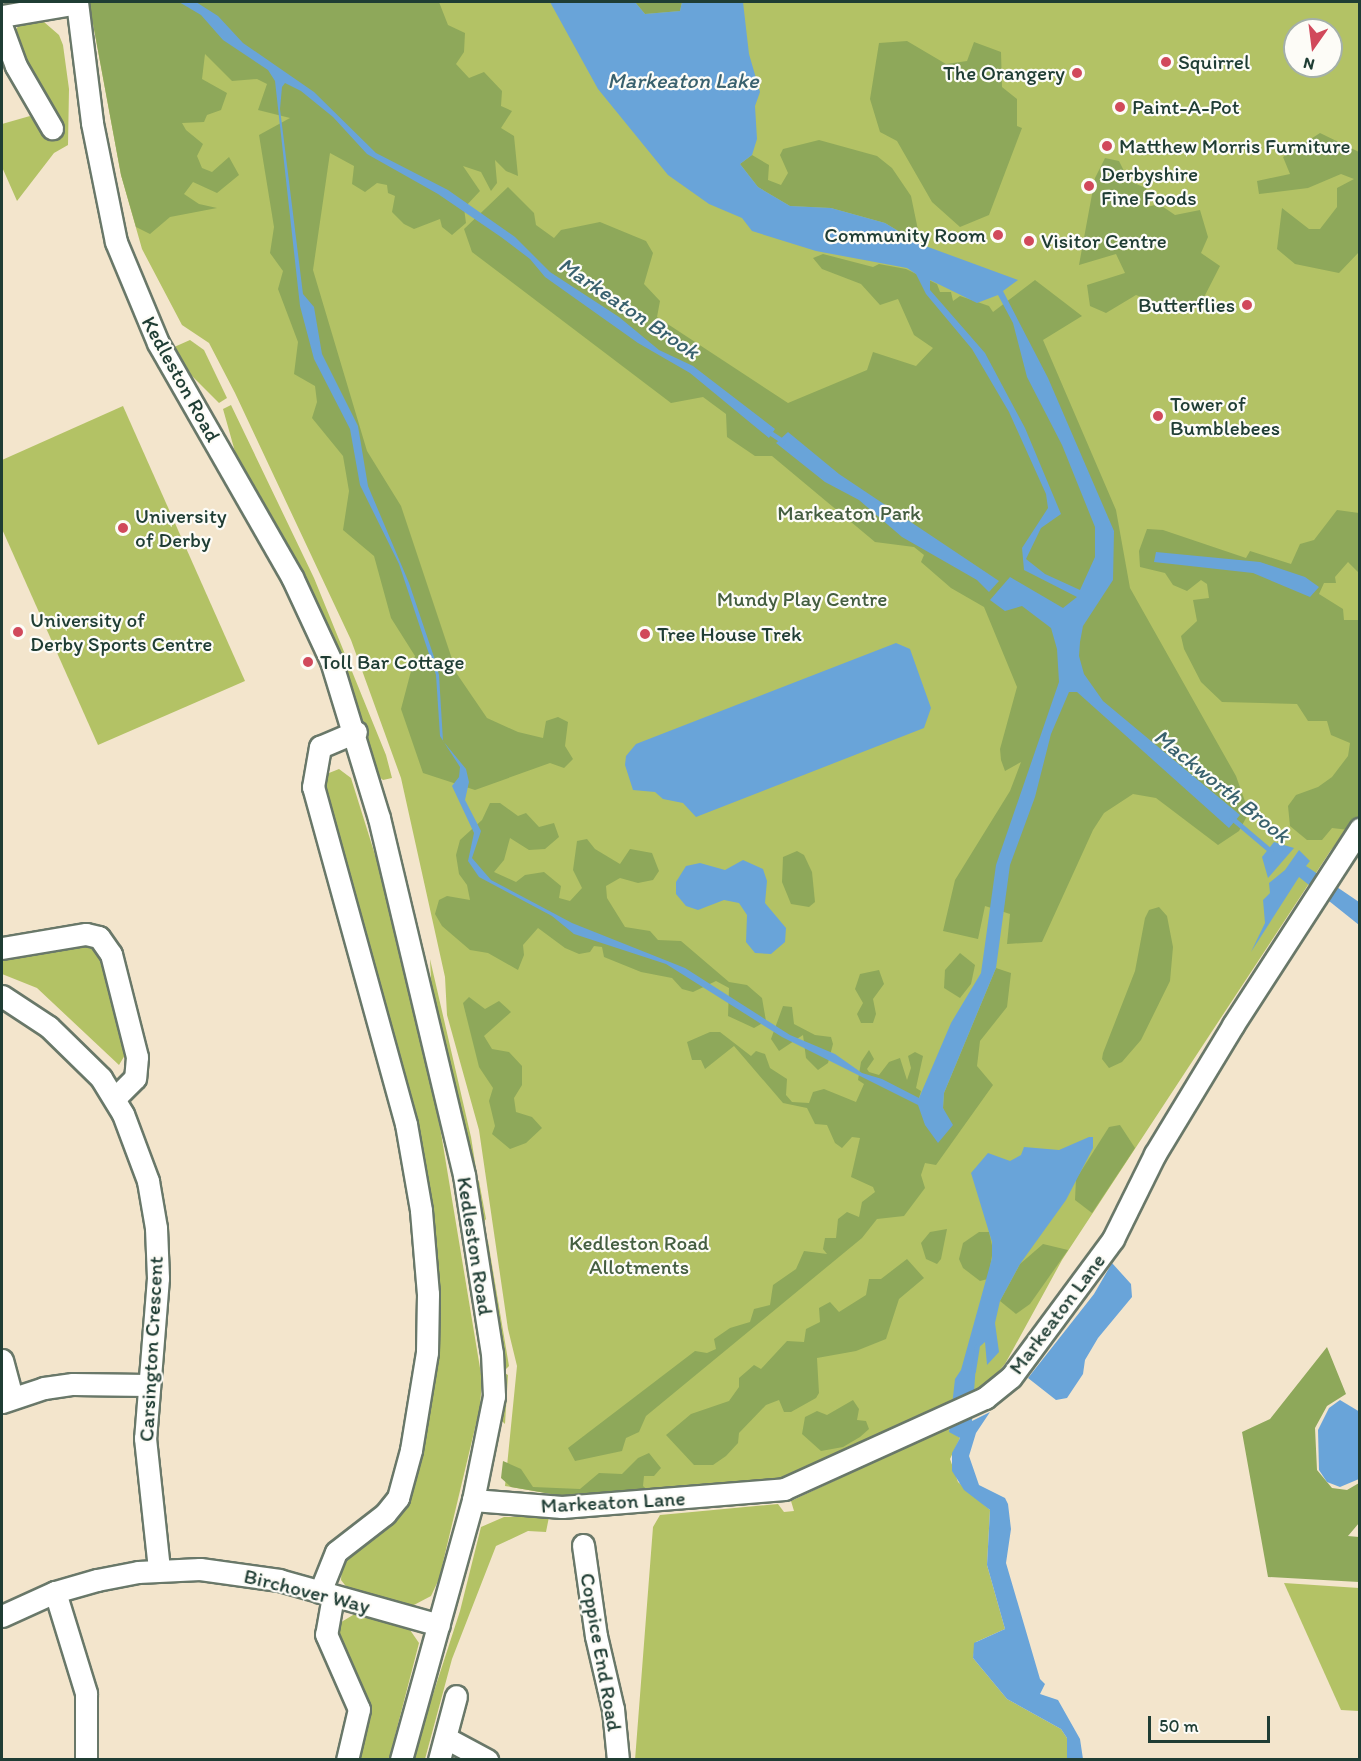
<!DOCTYPE html>
<style>
body{margin:0}
#map{position:relative;width:1361px;height:1761px;overflow:hidden;background:#f3e5cc;font-family:Itim,sans-serif}
div>[style]{position:absolute}
[style*='--x']{left:calc(var(--x)*1px);top:calc(var(--y)*1px);width:calc(var(--w)*1px);rotate:calc(var(--a)*1deg)}
.green>*{inset:0;background:#b3c265}
.forest>*{inset:0;background:#8ea85a}
.water>*{inset:0;background:#69a4d9}
.stream>*{height:4.5px;margin:-2.25px;padding:0 2.25px;transform-origin:2.25px;border-radius:2.25px;background:#69a4d9}
.roads{filter:drop-shadow(2px 0 #697869) drop-shadow(-2px 0 #697869) drop-shadow(0 2px #697869) drop-shadow(0 -2px #697869)}
.minor>*{height:21px;margin:-10.5px;padding:0 10.5px;transform-origin:10.5px;border-radius:10.5px;background:#fff}
.dots>*{width:16px;height:16px;translate:-50% -50%;box-sizing:border-box;border:3px solid #fdfcf7;border-radius:50%}
span{translate:-50% -50%;white-space:nowrap;text-align:center;line-height:1.15;-webkit-text-stroke:4.5px #fdfcf7;paint-order:stroke}
.poi-label{font-size:21px;color:#1f3d34}
.left{translate:0 -50%;text-align:left}
.right{translate:-100% -50%;text-align:right}
.street-label{font-size:21px;color:#1f3d34}
.park-label{font-size:21px;color:#445e40}
.water-label{font-size:22px;color:#39616e;font-style:italic}
.frame{position:absolute;inset:0;border:3px solid #1f3d34;pointer-events:none}
.north{position:absolute;left:1283px;top:18px;width:60px;height:60px;box-sizing:border-box;background:#fdfcf7;border:2px solid #a4b0a9;border-radius:50%;rotate:194deg;font-size:16px;font-weight:700;line-height:24px;text-align:center;color:#1f3d34}
.north::after{content:'';display:block;margin:auto;width:21px;height:27px;background:#d1495b;clip-path:polygon(50% 0,100% 100%,50% 72%,0 100%)}
.scale{position:absolute;left:1148px;top:1716px;width:122px;height:27px;box-sizing:border-box;border:3px solid #1f3d34;border-top:0;padding-left:8px;font-size:18px;line-height:21px;white-space:nowrap;color:#1f3d34;-webkit-text-stroke:4px #fdfcf7;paint-order:stroke}
</style>
<div id="map">
<div class="green">
<i style="clip-path:polygon(evenodd,89px 2px,1359px 2px,1359px 818px,1331px 850px,1062px 1260px,1005px 1364px,983px 1389px,796px 1477px,754px 1487px,569px 1497px,505px 1486px,517px 1366px,508px 1329px,479px 1130px,447px 1015px,445px 977px,401px 778px,351px 640px,235px 393px,209px 343px,182px 325px,142px 249px,121px 175px,89px 2px,1295px 30px,1331px 30px,1331px 66px,1295px 66px,1295px 30px)"></i>
<i style="clip-path:polygon(44px 22px,59px 35px,63px 45px,69px 89px,68px 145px,54px 153px,17px 201px,2px 167px,2px 124px,30px 116px,49px 141px,65px 130px,48px 96px,42px 94px,13px 34px,19px 25px)"></i>
<i style="clip-path:polygon(190px 340px,204px 350px,227px 398px,219px 403px,180px 364px,172px 348px)"></i>
<i style="clip-path:polygon(231px 405px,314px 578px,386px 755px,392px 778px,383px 780px,378px 776px,334px 644px,239px 466px,223px 409px)"></i>
<i style="clip-path:polygon(123px 406px,245px 681px,98px 745px,2px 529px,2px 460px)"></i>
<i style="clip-path:polygon(339px 769px,351px 778px,391px 906px,440px 1127px,482px 1380px,480px 1407px,439px 1579px,431px 1596px,412px 1606px,352px 1594px,341px 1580px,342px 1562px,349px 1548px,407px 1492px,431px 1229px,317px 787px,324px 775px)"></i>
<i style="clip-path:polygon(84px 941px,106px 960px,125px 1055px,119px 1065px,37px 988px,2px 974px,2px 958px)"></i>
<i style="clip-path:polygon(430px 959px,471px 1137px,477px 1175px,474px 1175px,479px 1181px,486px 1219px,482px 1224px,432px 998px)"></i>
<i style="clip-path:polygon(488px 1241px,509px 1366px,503px 1372px,508px 1375px,505px 1424px,502px 1421px,498px 1423px,485px 1245px)"></i>
<i style="clip-path:polygon(947px 1428px,960px 1438px,950px 1459px,958px 1482px,990px 1510px,987px 1565px,1005px 1629px,976px 1642px,973px 1658px,1007px 1699px,1061px 1729px,1067px 1738px,1067px 1759px,635px 1760px,653px 1527px,660px 1515px,778px 1504px,784px 1512px,794px 1511px,791px 1501px)"></i>
<i style="clip-path:polygon(504px 1517px,549px 1517px,546px 1532px,528px 1531px,496px 1546px,452px 1659px,425px 1759px,412px 1759px,460px 1611px,481px 1527px)"></i>
<i style="clip-path:polygon(1284px 1583px,1359px 1588px,1359px 1711px,1341px 1710px)"></i>
<i style="clip-path:polygon(358px 1612px,408px 1627px,419px 1643px,389px 1759px,356px 1759px,371px 1717px,369px 1708px,335px 1645px,338px 1624px)"></i>
</div>
<div class="forest">
<i style="clip-path:polygon(89px 2px,439px 2px,448px 25px,465px 33px,464px 52px,456px 64px,469px 78px,484px 72px,502px 91px,501px 106px,512px 111px,501px 128px,514px 136px,518px 176px,506px 171px,495px 160px,497px 183px,491px 191px,481px 172px,463px 166px,480px 191px,464px 208px,466px 223px,452px 235px,442px 227px,440px 219px,414px 229px,404px 224px,392px 212px,395px 196px,388px 193px,387px 185px,377px 183px,365px 192px,352px 184px,354px 166px,330px 153px,313px 270px,367px 451px,401px 506px,457px 674px,487px 718px,518px 732px,543px 738px,546px 721px,558px 717px,568px 722px,565px 746px,573px 759px,564px 768px,550px 763px,475px 790px,423px 773px,401px 709px,415px 656px,391px 618px,374px 556px,343px 530px,349px 491px,343px 456px,312px 418px,317px 402px,315px 386px,294px 374px,298px 342px,278px 289px,283px 271px,270px 253px,274px 227px,259px 135px,290px 118px,258px 110px,267px 84px,257px 79px,232px 81px,205px 54px,202px 79px,227px 93px,221px 110px,207px 115px,204px 122px,182px 123px,186px 130px,203px 144px,197px 156px,202px 168px,212px 172px,229px 157px,239px 175px,217px 193px,193px 182px,184px 194px,199px 204px,217px 208px,170px 217px,150px 234px,136px 227px,121px 175px)"></i>
<i style="clip-path:polygon(635px 2px,682px 2px,680px 11px,645px 14px)"></i>
<i style="clip-path:polygon(907px 41px,946px 64px,967px 61px,974px 42px,1001px 52px,1002px 87px,1017px 99px,1017px 126px,1022px 128px,989px 215px,960px 227px,932px 202px,897px 141px,880px 132px,870px 99px,879px 43px)"></i>
<i style="clip-path:polygon(1320px 133px,1359px 152px,1359px 252px,1339px 273px,1295px 264px,1277px 249px,1282px 208px,1309px 229px,1320px 229px,1337px 207px,1337px 188px,1354px 179px,1341px 174px,1308px 188px,1259px 194px,1257px 181px,1290px 174px,1283px 157px)"></i>
<i style="clip-path:polygon(819px 140px,877px 156px,892px 168px,911px 196px,918px 230px,916px 237px,910px 238px,885px 223px,831px 208px,790px 206px,758px 187px,740px 164px,752px 155px,769px 165px,768px 180px,781px 185px,788px 173px,780px 155px,783px 149px)"></i>
<i style="clip-path:polygon(1105px 158px,1119px 161px,1129px 181px,1146px 188px,1147px 207px,1159px 204px,1175px 215px,1200px 210px,1208px 237px,1201px 253px,1220px 266px,1200px 305px,1160px 314px,1147px 299px,1136px 295px,1106px 313px,1090px 306px,1087px 285px,1125px 273px,1116px 254px,1079px 265px,1095px 178px)"></i>
<i style="clip-path:polygon(508px 187px,534px 213px,536px 225px,554px 238px,561px 230px,600px 222px,646px 241px,653px 253px,644px 284px,660px 301px,657px 317px,788px 403px,867px 370px,873px 352px,916px 366px,933px 348px,914px 335px,898px 299px,880px 305px,861px 284px,822px 269px,813px 258px,823px 254px,873px 267px,879px 264px,906px 269px,937px 284px,940px 292px,951px 292px,953px 301px,960px 296px,989px 306px,993px 312px,1035px 280px,1082px 316px,1043px 340px,1116px 510px,1130px 588px,1236px 776px,1247px 807px,1246px 818px,1239px 831px,1218px 845px,1156px 798px,1133px 794px,1104px 813px,1093px 830px,1042px 942px,1007px 944px,1010px 914px,985px 906px,978px 939px,943px 931px,955px 880px,1010px 791px,1021px 762px,1005px 771px,1001px 760px,1000px 749px,1017px 687px,984px 607px,951px 588px,921px 562px,924px 555px,914px 547px,875px 542px,772px 456px,755px 456px,727px 437px,726px 414px,703px 397px,671px 403px,472px 252px,464px 229px)"></i>
<i style="clip-path:polygon(1337px 510px,1359px 513px,1359px 573px,1348px 562px,1335px 577px,1336px 583px,1324px 583px,1319px 594px,1343px 609px,1344px 620px,1359px 620px,1360px 818px,1349px 830px,1332px 828px,1322px 840px,1307px 840px,1290px 826px,1288px 806px,1296px 795px,1318px 787px,1332px 777px,1348px 756px,1350px 743px,1331px 735px,1327px 721px,1308px 721px,1297px 704px,1222px 702px,1201px 682px,1184px 649px,1181px 636px,1197px 621px,1193px 600px,1209px 598px,1207px 584px,1201px 580px,1187px 591px,1173px 585px,1165px 573px,1140px 567px,1139px 551px,1147px 529px,1163px 530px,1246px 558px,1250px 551px,1291px 564px,1300px 544px,1314px 540px)"></i>
<i style="clip-path:polygon(490px 803px,500px 803px,518px 816px,526px 813px,539px 827px,554px 823px,559px 837px,545px 849px,529px 850px,510px 838px,504px 860px,494px 872px,516px 882px,525px 875px,544px 872px,561px 886px,559px 898px,570px 901px,582px 888px,573px 870px,577px 841px,587px 839px,595px 849px,620px 864px,630px 849px,652px 853px,659px 871px,653px 880px,638px 883px,620px 878px,606px 886px,607px 898px,625px 927px,650px 931px,658px 940px,681px 941px,729px 982px,747px 985px,762px 998px,766px 1021px,754px 1028px,728px 1016px,729px 988px,716px 981px,693px 992px,682px 989px,672px 978px,641px 972px,604px 957px,602px 947px,594px 946px,590px 952px,579px 954px,565px 948px,538px 928px,523px 945px,524px 955px,518px 970px,488px 953px,470px 950px,442px 926px,435px 914px,439px 900px,447px 896px,470px 900px,467px 885px,459px 874px,456px 855px,460px 840px,482px 820px)"></i>
<i style="clip-path:polygon(797px 851px,804px 855px,812px 872px,815px 902px,809px 907px,791px 904px,782px 882px,783px 857px)"></i>
<i style="clip-path:polygon(1159px 907px,1167px 916px,1173px 947px,1170px 981px,1141px 1040px,1122px 1062px,1109px 1068px,1102px 1059px,1103px 1053px,1135px 971px,1145px 918px,1149px 910px)"></i>
<i style="clip-path:polygon(960px 953px,975px 965px,971px 984px,960px 998px,944px 988px,945px 970px)"></i>
<i style="clip-path:polygon(996px 968px,1011px 973px,1007px 1007px,980px 1041px,977px 1066px,993px 1085px,936px 1165px,925px 1163px,921px 1175px,925px 1188px,904px 1216px,877px 1219px,862px 1238px,646px 1416px,639px 1432px,626px 1438px,622px 1451px,575px 1461px,568px 1448px,695px 1351px,707px 1353px,716px 1349px,714px 1339px,730px 1328px,750px 1322px,754px 1309px,770px 1305px,773px 1285px,796px 1269px,804px 1251px,827px 1254px,823px 1249px,825px 1238px,836px 1238px,838px 1219px,847px 1212px,859px 1217px,862px 1202px,875px 1192px,873px 1187px,851px 1177px,860px 1138px,852px 1137px,842px 1148px,835px 1143px,827px 1125px,815px 1124px,807px 1108px,783px 1103px,734px 1046px,705px 1069px,701px 1060px,692px 1060px,687px 1042px,710px 1032px,720px 1032px,751px 1056px,756px 1051px,765px 1054px,770px 1068px,787px 1079px,786px 1095px,792px 1102px,809px 1103px,813px 1092px,824px 1089px,856px 1102px,864px 1084px,858px 1080px,861px 1062px,869px 1050px,874px 1059px,867px 1069px,869px 1072px,879px 1075px,889px 1062px,900px 1058px,907px 1080px,911px 1068px,908px 1056px,915px 1052px,923px 1056px,916px 1088px,921px 1091px,919px 1098px,947px 1119px,943px 1108px,944px 1093px)"></i>
<i style="clip-path:polygon(879px 970px,884px 984px,873px 999px,876px 1014px,873px 1023px,861px 1023px,857px 1014px,863px 1003px,855px 989px,860px 974px)"></i>
<i style="clip-path:polygon(469px 997px,485px 1009px,499px 1001px,511px 1012px,484px 1036px,492px 1049px,509px 1052px,522px 1066px,522px 1085px,514px 1098px,516px 1112px,532px 1117px,542px 1128px,526px 1143px,510px 1149px,492px 1134px,495px 1126px,489px 1101px,493px 1088px,479px 1067px,463px 1003px)"></i>
<i style="clip-path:polygon(783px 1006px,792px 1007px,794px 1024px,815px 1035px,831px 1037px,833px 1044px,828px 1063px,818px 1070px,806px 1058px,803px 1035px,779px 1051px,771px 1039px)"></i>
<i style="clip-path:polygon(1120px 1125px,1135px 1148px,1092px 1213px,1075px 1200px,1076px 1179px,1109px 1127px)"></i>
<i style="clip-path:polygon(947px 1229px,941px 1259px,937px 1264px,926px 1259px,921px 1243px,930px 1232px)"></i>
<i style="clip-path:polygon(979px 1232px,989px 1232px,993px 1250px,988px 1279px,980px 1281px,963px 1268px,959px 1259px,963px 1243px)"></i>
<i style="clip-path:polygon(1043px 1244px,1068px 1250px,1030px 1304px,1016px 1314px,1000px 1301px,1020px 1264px)"></i>
<i style="clip-path:polygon(907px 1259px,924px 1278px,899px 1299px,886px 1339px,856px 1351px,817px 1358px,819px 1393px,816px 1398px,791px 1412px,784px 1412px,779px 1400px,766px 1405px,739px 1433px,738px 1443px,726px 1456px,713px 1465px,694px 1465px,666px 1435px,691px 1414px,729px 1401px,739px 1387px,739px 1378px,754px 1365px,761px 1369px,787px 1341px,804px 1342px,806px 1329px,820px 1322px,819px 1308px,830px 1302px,839px 1312px,866px 1295px,869px 1279px,881px 1279px)"></i>
<i style="clip-path:polygon(1327px 1347px,1346px 1394px,1327px 1406px,1315px 1428px,1317px 1470px,1332px 1488px,1347px 1490px,1359px 1483px,1359px 1523px,1348px 1536px,1359px 1537px,1359px 1582px,1268px 1577px,1242px 1432px,1270px 1419px)"></i>
<i style="clip-path:polygon(853px 1400px,859px 1409px,857px 1420px,866px 1421px,869px 1429px,860px 1437px,843px 1447px,821px 1451px,802px 1434px,805px 1417px,817px 1411px,827px 1415px)"></i>
<i style="clip-path:polygon(649px 1453px,661px 1468px,654px 1476px,644px 1476px,643px 1486px,652px 1494px,569px 1497px,511px 1487px,501px 1478px,503px 1461px,521px 1469px,533px 1487px,580px 1489px,599px 1473px,622px 1474px,638px 1458px)"></i>
</div>
<div class="water">
<i style="clip-path:polygon(evenodd,179px 2px,196px 2px,218px 16px,243px 43px,314px 92px,376px 153px,448px 190px,515px 237px,550px 272px,619px 317px,659px 350px,693px 366px,775px 429px,769px 438px,690px 373px,638px 343px,545px 277px,530px 259px,501px 237px,438px 194px,367px 154px,333px 117px,301px 91px,285px 83px,282px 87px,280px 109px,303px 294px,314px 307px,322px 354px,358px 426px,368px 486px,409px 583px,434px 657px,439px 675px,443px 741px,466px 769px,469px 782px,465px 800px,481px 831px,472px 858px,491px 880px,572px 923px,685px 968px,790px 1035px,835px 1054px,862px 1073px,882px 1079px,919px 1098px,951px 1023px,981px 973px,996px 865px,1059px 682px,1057px 649px,1051px 628px,1022px 606px,1005px 611px,990px 600px,1010px 577px,1063px 608px,1077px 597px,1024px 570px,1022px 548px,1048px 508px,1046px 494px,1009px 412px,972px 349px,926px 294px,916px 274px,907px 268px,816px 251px,752px 231px,742px 218px,709px 204px,668px 175px,598px 89px,550px 2px,635px 2px,645px 14px,680px 11px,682px 2px,743px 2px,749px 54px,760px 92px,755px 106px,757px 139px,752px 155px,740px 164px,758px 187px,790px 206px,831px 208px,885px 223px,920px 244px,1018px 280px,1003px 291px,1048px 378px,1114px 531px,1113px 580px,1083px 626px,1080px 642px,1079px 656px,1084px 674px,1103px 701px,1240px 815px,1229px 828px,1077px 692px,1069px 692px,1051px 734px,1035px 797px,1010px 865px,996px 968px,944px 1093px,943px 1108px,953px 1125px,938px 1143px,925px 1125px,918px 1105px,782px 1037px,666px 964px,574px 934px,552px 916px,479px 877px,468px 861px,474px 833px,452px 786px,459px 777px,460px 767px,440px 736px,436px 675px,399px 564px,360px 485px,350px 429px,314px 359px,300px 306px,275px 81px,268px 70px,223px 40px,201px 15px,179px 2px,930px 280px,977px 303px,998px 295px,1013px 323px,1027px 377px,1062px 445px,1095px 527px,1095px 557px,1080px 590px,1045px 574px,1026px 559px,1041px 528px,1061px 514px,1025px 428px,985px 353px,930px 290px,930px 280px)"></i>
<i style="clip-path:polygon(788px 432px,839px 474px,999px 581px,989px 592px,977px 580px,902px 537px,859px 500px,825px 482px,776px 443px)"></i>
<i style="clip-path:polygon(1156px 552px,1260px 562px,1305px 577px,1319px 587px,1310px 597px,1253px 573px,1154px 562px)"></i>
<i style="clip-path:polygon(896px 643px,910px 649px,931px 708px,924px 728px,696px 817px,683px 803px,663px 799px,655px 792px,633px 790px,625px 765px,626px 756px,636px 744px)"></i>
<i style="clip-path:polygon(1274px 842px,1294px 848px,1268px 878px,1262px 857px)"></i>
<i style="clip-path:polygon(1299px 850px,1310px 861px,1306px 866px,1359px 902px,1359px 925px,1299px 877px,1251px 952px,1265px 923px,1263px 900px,1270px 893px,1269px 883px,1285px 870px)"></i>
<i style="clip-path:polygon(743px 860px,763px 869px,767px 881px,765px 903px,786px 928px,785px 942px,771px 954px,755px 953px,746px 942px,747px 915px,739px 903px,724px 900px,698px 910px,686px 906px,676px 894px,676px 882px,686px 866px,700px 863px,725px 870px)"></i>
<i style="clip-path:polygon(1089px 1137px,1093px 1137px,1093px 1148px,1066px 1200px,1020px 1264px,1000px 1301px,995px 1323px,999px 1352px,987px 1365px,985px 1342px,977px 1349px,972px 1421px,990px 1412px,976px 1433px,969px 1456px,979px 1485px,1005px 1498px,1008px 1504px,1011px 1529px,1006px 1563px,1040px 1679px,1045px 1684px,1040px 1694px,1058px 1700px,1080px 1739px,1083px 1759px,1067px 1759px,1067px 1738px,1061px 1729px,1007px 1699px,973px 1658px,974px 1643px,1005px 1629px,987px 1565px,990px 1510px,964px 1490px,952px 1471px,952px 1453px,960px 1438px,949px 1432px,955px 1379px,961px 1370px,992px 1258px,992px 1242px,971px 1173px,988px 1153px,1010px 1161px,1021px 1155px,1024px 1147px,1059px 1150px)"></i>
<i style="clip-path:polygon(1112px 1263px,1131px 1284px,1132px 1297px,1098px 1338px,1085px 1360px,1083px 1374px,1067px 1398px,1056px 1400px,1028px 1378px,1094px 1294px)"></i>
<i style="clip-path:polygon(1340px 1400px,1360px 1412px,1359px 1479px,1340px 1487px,1327px 1482px,1319px 1470px,1318px 1430px,1329px 1408px)"></i>
</div>
<div class="stream">
<i style="--x:768;--y:431;--w:18;--a:34"></i>
<i style="--x:1232;--y:818;--w:51;--a:40.2"></i>
<i style="--x:973;--y:1371;--w:24;--a:-81"></i>
</div>
<div class="roads">
<div class="minor">
<i style="--x:77;--y:2;--w:122;--a:82.9"></i>
<i style="--x:92;--y:123;--w:121;--a:78.6"></i>
<i style="--x:116;--y:242;--w:109;--a:67.4"></i>
<i style="--x:158;--y:343;--w:270;--a:60.2"></i>
<i style="--x:292;--y:577;--w:93;--a:65.1"></i>
<i style="--x:331;--y:661;--w:164;--a:73"></i>
<i style="--x:379;--y:818;--w:367;--a:76.6"></i>
<i style="--x:464;--y:1175;--w:180;--a:81.1"></i>
<i style="--x:492;--y:1353;--w:43;--a:87.3"></i>
<i style="--x:494;--y:1396;--w:106;--a:101.4"></i>
<i style="--x:473;--y:1500;--w:270;--a:105.5"></i>
<i style="--x:2;--y:16;--w:76;--a:-9.8"></i>
<i style="--x:2;--y:28;--w:40;--a:69.8"></i>
<i style="--x:16;--y:66;--w:72;--a:59.9"></i>
<i style="--x:2;--y:948;--w:85;--a:-9.5"></i>
<i style="--x:86;--y:934;--w:13;--a:13"></i>
<i style="--x:99;--y:937;--w:21;--a:55"></i>
<i style="--x:111;--y:954;--w:106;--a:75.8"></i>
<i style="--x:137;--y:1057;--w:21;--a:95"></i>
<i style="--x:135;--y:1078;--w:28;--a:135"></i>
<i style="--x:2;--y:996;--w:56;--a:33.4"></i>
<i style="--x:49;--y:1027;--w:73;--a:44.4"></i>
<i style="--x:101;--y:1078;--w:42;--a:58.6"></i>
<i style="--x:123;--y:1114;--w:72;--a:69.5"></i>
<i style="--x:148;--y:1181;--w:48;--a:80.3"></i>
<i style="--x:156;--y:1228;--w:50;--a:87.7"></i>
<i style="--x:158;--y:1278;--w:161;--a:94.6"></i>
<i style="--x:145;--y:1438;--w:133;--a:83.9"></i>
<i style="--x:2;--y:1360;--w:38;--a:75"></i>
<i style="--x:2;--y:1402;--w:44;--a:-18.4"></i>
<i style="--x:44;--y:1388;--w:29;--a:-8"></i>
<i style="--x:73;--y:1384;--w:74;--a:0.8"></i>
<i style="--x:473;--y:1500;--w:89;--a:4.5"></i>
<i style="--x:562;--y:1507;--w:223;--a:-4.6"></i>
<i style="--x:784;--y:1489;--w:221;--a:-24.4"></i>
<i style="--x:985;--y:1398;--w:33;--a:-39"></i>
<i style="--x:1011;--y:1377;--w:172;--a:-53.5"></i>
<i style="--x:1113;--y:1239;--w:95;--a:-63.7"></i>
<i style="--x:1155;--y:1154;--w:151;--a:-58.8"></i>
<i style="--x:1233;--y:1025;--w:234;--a:-57.1"></i>
<i style="--x:583;--y:1545;--w:92;--a:81.9"></i>
<i style="--x:596;--y:1636;--w:75;--a:76.9"></i>
<i style="--x:613;--y:1709;--w:51;--a:84.4"></i>
<i style="--x:55;--y:1592;--w:106;--a:72.9"></i>
<i style="--x:86;--y:1693;--w:67;--a:90"></i>
<i style="--x:320;--y:1592;--w:43;--a:-68.2"></i>
<i style="--x:336;--y:1552;--w:62;--a:-37.8"></i>
<i style="--x:385;--y:1514;--w:21;--a:-51"></i>
<i style="--x:398;--y:1498;--w:50;--a:-74.8"></i>
<i style="--x:411;--y:1450;--w:99;--a:-80.7"></i>
<i style="--x:427;--y:1352;--w:58;--a:-89"></i>
<i style="--x:428;--y:1294;--w:84;--a:-94.8"></i>
<i style="--x:421;--y:1210;--w:87;--a:-99.9"></i>
<i style="--x:406;--y:1124;--w:350;--a:-105.4"></i>
<i style="--x:313;--y:787;--w:41;--a:-80.1"></i>
<i style="--x:320;--y:747;--w:39;--a:-23"></i>
<i style="--x:333;--y:1596;--w:39;--a:100"></i>
<i style="--x:326;--y:1634;--w:82;--a:66.3"></i>
<i style="--x:359;--y:1709;--w:52;--a:103.2"></i>
<i style="--x:2;--y:1616;--w:58;--a:-24.4"></i>
<i style="--x:55;--y:1592;--w:44;--a:-15.9"></i>
<i style="--x:97;--y:1580;--w:42;--a:-11"></i>
<i style="--x:138;--y:1572;--w:62;--a:-2.8"></i>
<i style="--x:200;--y:1569;--w:80;--a:7.9"></i>
<i style="--x:279;--y:1580;--w:166;--a:15.7"></i>
<i style="--x:446;--y:1738;--w:47;--a:28.2"></i>
<i style="--x:439;--y:1760;--w:66;--a:-75.1"></i>
</div>
</div>
<div class="dots">
<i style="left:1166px;top:62px;background:#d1495b"></i>
<i style="left:1077px;top:73px;background:#d1495b"></i>
<i style="left:1120px;top:107px;background:#d1495b"></i>
<i style="left:1107px;top:146px;background:#d1495b"></i>
<i style="left:1089px;top:186px;background:#d1495b"></i>
<i style="left:998px;top:235px;background:#d1495b"></i>
<i style="left:1029px;top:241px;background:#d1495b"></i>
<i style="left:1247px;top:305px;background:#d1495b"></i>
<i style="left:1158px;top:416px;background:#d1495b"></i>
<i style="left:123px;top:528px;background:#d1495b"></i>
<i style="left:18px;top:632px;background:#d1495b"></i>
<i style="left:645px;top:634px;background:#d1495b"></i>
<i style="left:308px;top:662px;background:#d1495b"></i>
</div>
<div class="poi-label">
<span class="left" style="left:1178px;top:62px">Squirrel</span>
<span class="right" style="left:1065px;top:73px">The Orangery</span>
<span class="left" style="left:1132px;top:107px">Paint-A-Pot</span>
<span class="left" style="left:1119px;top:146px">Matthew Morris Furniture</span>
<span class="left" style="left:1101px;top:186px">Derbyshire<br>Fine Foods</span>
<span class="right" style="left:986px;top:235px">Community Room</span>
<span class="left" style="left:1041px;top:241px">Visitor Centre</span>
<span class="right" style="left:1235px;top:305px">Butterflies</span>
<span class="left" style="left:1170px;top:416px">Tower of<br>Bumblebees</span>
<span class="left" style="left:135px;top:528px">University<br>of Derby</span>
<span class="left" style="left:30px;top:632px">University of<br>Derby Sports Centre</span>
<span class="left" style="left:657px;top:634px">Tree House Trek</span>
<span class="left" style="left:320px;top:662px">Toll Bar Cottage</span>
</div>
<div class="street-label">
<span style="left:181px;top:379px;rotate:61deg">Kedleston Road</span>
<span style="left:475px;top:1246px;rotate:81deg">Kedleston Road</span>
<span style="left:1057px;top:1314px;rotate:-53deg">Markeaton Lane</span>
<span style="left:151px;top:1349px;rotate:-87deg">Carsington Crescent</span>
<span style="left:613px;top:1502px;rotate:-3deg">Markeaton Lane</span>
<span style="left:307px;top:1591px;rotate:14deg">Birchover Way</span>
<span style="left:601px;top:1652px;rotate:80deg">Coppice End Road</span>
</div>
<div class="park-label">
<span style="left:849px;top:513px">Markeaton Park</span>
<span style="left:802px;top:599px">Mundy Play Centre</span>
<span style="left:639px;top:1255px">Kedleston Road<br>Allotments</span>
</div>
<div class="water-label">
<span style="left:683px;top:81px">Markeaton Lake</span>
<span style="left:629px;top:308px;rotate:34deg">Markeaton Brook</span>
<span style="left:1222px;top:786px;rotate:39deg">Mackworth Brook</span>
</div>
<div class="frame"></div>
<div class="north">N</div>
<div class="scale">50 m</div>
</div>
